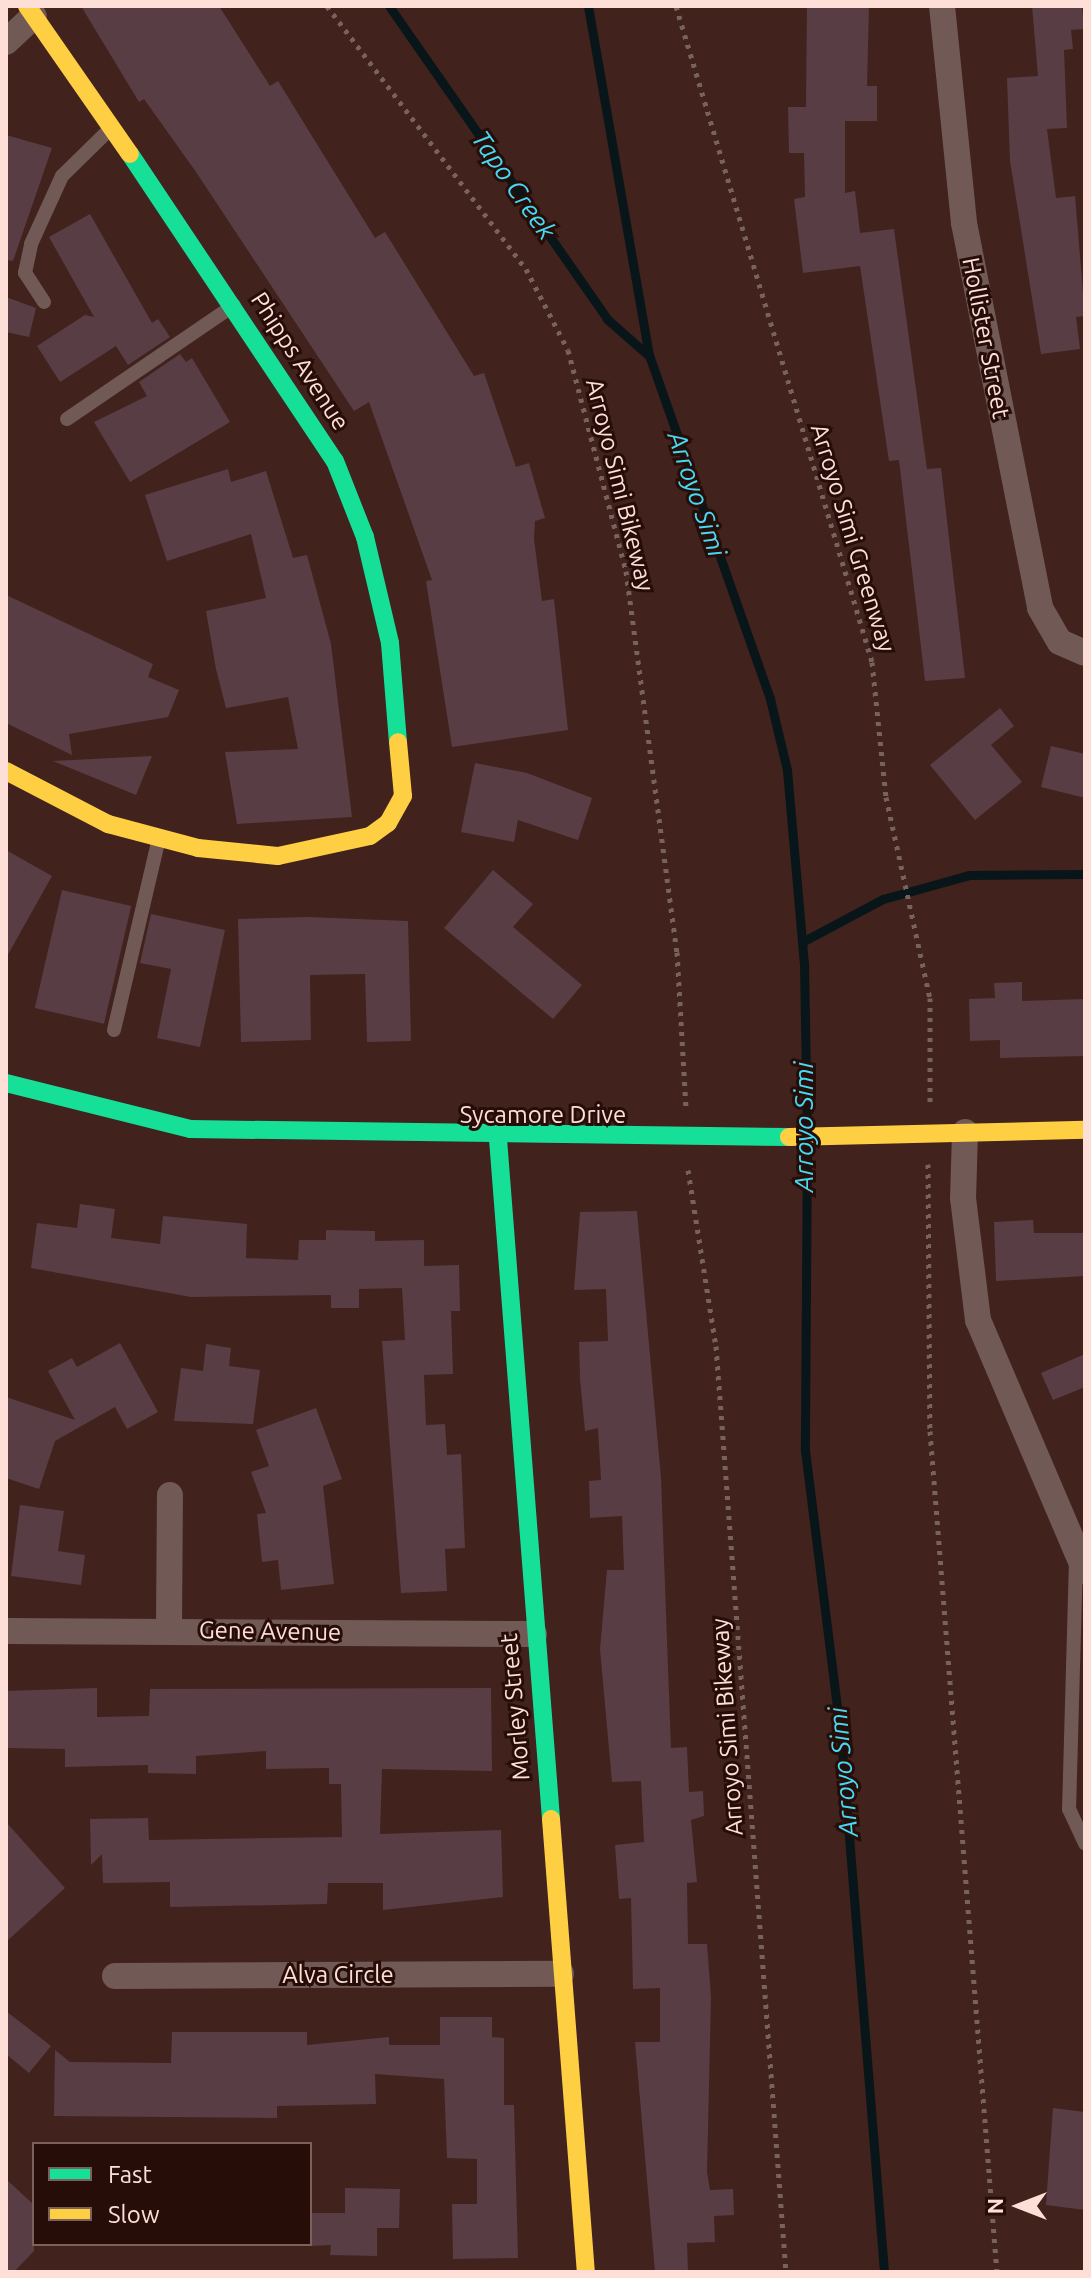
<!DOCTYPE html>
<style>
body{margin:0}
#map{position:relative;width:1091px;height:2278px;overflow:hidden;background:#41221d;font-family:Ubuntu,sans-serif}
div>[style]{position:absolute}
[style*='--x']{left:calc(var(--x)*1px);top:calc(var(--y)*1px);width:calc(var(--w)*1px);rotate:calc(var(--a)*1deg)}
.stream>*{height:9px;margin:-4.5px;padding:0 4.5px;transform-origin:4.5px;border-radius:4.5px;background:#091619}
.building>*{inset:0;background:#583d45;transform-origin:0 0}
.path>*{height:5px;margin-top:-2.5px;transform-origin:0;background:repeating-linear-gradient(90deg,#77625e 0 4px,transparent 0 10px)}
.lane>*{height:14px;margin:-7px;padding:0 7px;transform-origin:7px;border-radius:7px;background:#715955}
.street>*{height:26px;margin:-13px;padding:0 13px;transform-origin:13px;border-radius:13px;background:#715955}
.fast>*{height:18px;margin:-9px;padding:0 9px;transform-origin:9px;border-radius:9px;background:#16e098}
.slow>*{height:18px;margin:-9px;padding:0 9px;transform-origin:9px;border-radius:9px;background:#ffcf43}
span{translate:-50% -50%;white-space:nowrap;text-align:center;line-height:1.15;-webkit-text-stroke:6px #260d08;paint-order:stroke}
.street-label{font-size:24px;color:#fddfd8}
.water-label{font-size:26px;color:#46d9f4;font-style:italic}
.frame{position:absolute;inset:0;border:8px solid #fddfd8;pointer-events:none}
.legend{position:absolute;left:32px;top:2142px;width:280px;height:104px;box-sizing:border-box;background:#260d08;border:2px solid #7c615b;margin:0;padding:10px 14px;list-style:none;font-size:24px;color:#fddfd8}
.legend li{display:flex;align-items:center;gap:16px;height:40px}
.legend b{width:40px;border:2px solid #7c615b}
.north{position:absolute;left:979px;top:2166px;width:80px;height:80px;-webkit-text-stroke:6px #260d08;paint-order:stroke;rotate:270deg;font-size:22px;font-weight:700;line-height:32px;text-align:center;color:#fddfd8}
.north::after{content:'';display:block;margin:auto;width:28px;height:36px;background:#fddfd8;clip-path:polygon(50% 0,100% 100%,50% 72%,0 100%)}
</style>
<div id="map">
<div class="stream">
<i style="--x:389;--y:6;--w:381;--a:55.1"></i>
<i style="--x:607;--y:319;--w:55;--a:41.3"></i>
<i style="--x:588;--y:6;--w:354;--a:80.1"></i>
<i style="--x:649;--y:355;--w:365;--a:70.6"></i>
<i style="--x:770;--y:699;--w:73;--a:76.5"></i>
<i style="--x:787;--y:770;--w:195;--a:85"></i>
<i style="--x:804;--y:964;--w:166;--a:89"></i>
<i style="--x:802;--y:942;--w:92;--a:-28"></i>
<i style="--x:883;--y:899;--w:89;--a:-15.6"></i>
<i style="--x:969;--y:875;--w:116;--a:-0.5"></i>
<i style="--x:807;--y:1144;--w:306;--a:90.4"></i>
<i style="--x:805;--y:1450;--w:289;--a:82.9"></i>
<i style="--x:841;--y:1737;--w:537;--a:85.4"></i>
</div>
<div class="building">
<i style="clip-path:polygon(81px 6px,219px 6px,270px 86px,278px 81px,375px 238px,385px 232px,474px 376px,484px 373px,516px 467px,529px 463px,545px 518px,535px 521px,534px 539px,542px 601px,554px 599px,568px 730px,452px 747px,426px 581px,432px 580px,369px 402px,354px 411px,196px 172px,144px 99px,139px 102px)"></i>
<i style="clip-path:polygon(807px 6px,869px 6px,867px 86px,877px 86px,877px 121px,845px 121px,845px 193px,855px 191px,860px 233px,894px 229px,927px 469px,941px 468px,965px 678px,925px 681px,899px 460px,889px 461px,860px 266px,803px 273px,794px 199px,805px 197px,804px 153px,789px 153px,788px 107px,806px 107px)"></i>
<i style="clip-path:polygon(1032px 6px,1082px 6px,1084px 29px,1071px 30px,1073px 49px,1064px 50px,1067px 128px,1047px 129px,1056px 198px,1075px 196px,1085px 316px,1076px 317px,1080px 349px,1041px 354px,1010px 161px,1007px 78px,1038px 76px)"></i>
<i style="clip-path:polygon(6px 135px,52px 148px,13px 261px,6px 260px)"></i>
<i style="clip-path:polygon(90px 214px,152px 323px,158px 319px,170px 337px,128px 365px,116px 346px,60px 382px,37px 346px,85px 315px,94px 317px,49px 237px)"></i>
<i style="clip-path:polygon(6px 297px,36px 308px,29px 337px,6px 332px)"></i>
<i style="clip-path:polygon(180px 354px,186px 362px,192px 358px,230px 422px,130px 482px,94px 422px,147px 396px,139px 382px)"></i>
<i style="clip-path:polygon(228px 469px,231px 482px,266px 471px,293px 558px,307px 555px,331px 644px,352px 817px,237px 824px,225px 752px,298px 749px,288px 697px,226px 708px,216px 669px,206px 611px,266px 598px,251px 534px,167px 561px,145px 495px)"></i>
<i style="clip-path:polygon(6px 595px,153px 664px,148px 677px,179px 690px,168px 717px,69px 734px,72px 755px,6px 723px)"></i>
<i style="clip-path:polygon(1000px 708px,1014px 726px,991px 745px,1022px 782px,975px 820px,930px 765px)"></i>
<i style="clip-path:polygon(1051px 746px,1085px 754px,1085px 798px,1041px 787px)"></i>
<i style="clip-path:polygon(152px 756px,136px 795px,53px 761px)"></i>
<i style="clip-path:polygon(475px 763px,527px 773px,592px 798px,578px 840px,518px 820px,514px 842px,461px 832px)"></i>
<i style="clip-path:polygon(6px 850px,52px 876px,6px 958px)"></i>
<i style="clip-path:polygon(493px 870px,533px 904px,513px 927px,582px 985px,553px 1019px,444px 928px)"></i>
<i style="left:62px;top:890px;width:71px;height:121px;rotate:13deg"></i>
<i style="clip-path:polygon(151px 914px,225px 930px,200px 1047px,157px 1038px,171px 969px,140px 963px)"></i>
<i style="clip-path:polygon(308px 917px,408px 921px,411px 1041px,367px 1042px,365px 974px,310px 975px,311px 1040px,241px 1042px,238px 919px)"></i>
<i style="clip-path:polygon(1022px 982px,1022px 1001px,1085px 999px,1085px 1056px,1000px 1058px,1000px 1040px,970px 1041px,969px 999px,995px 998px,994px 983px)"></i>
<i style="clip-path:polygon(80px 1204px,115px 1209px,111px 1238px,160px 1244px,163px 1216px,247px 1224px,246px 1258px,298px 1260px,299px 1240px,326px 1240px,326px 1230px,375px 1231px,375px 1241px,424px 1240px,424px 1266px,459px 1265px,460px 1311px,451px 1311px,453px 1374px,424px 1375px,426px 1425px,445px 1424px,447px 1455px,461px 1454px,465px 1548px,445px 1549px,447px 1591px,401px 1593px,382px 1341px,405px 1340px,402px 1288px,359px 1289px,359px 1308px,331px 1308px,331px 1295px,191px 1297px,31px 1268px,37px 1223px,77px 1228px)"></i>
<i style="clip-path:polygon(637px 1211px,661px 1478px,671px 1748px,687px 1747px,689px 1792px,703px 1791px,704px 1816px,691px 1820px,697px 1882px,687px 1883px,688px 1944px,707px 1944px,711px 1997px,707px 2172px,710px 2190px,733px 2189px,734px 2215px,714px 2216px,715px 2242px,687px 2243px,688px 2272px,655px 2272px,635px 2042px,660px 2042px,660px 1988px,633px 1989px,631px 1898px,619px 1899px,615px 1845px,644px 1842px,641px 1781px,612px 1782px,600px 1649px,607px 1570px,624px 1570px,622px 1516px,590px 1518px,589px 1481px,601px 1480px,598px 1428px,585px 1431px,580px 1379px,579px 1342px,608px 1341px,606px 1289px,574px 1290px,580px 1212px)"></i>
<i style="clip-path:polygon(1033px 1220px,1034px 1233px,1085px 1233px,1085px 1276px,996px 1281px,994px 1222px)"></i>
<i style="clip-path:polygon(120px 1343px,158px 1412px,127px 1429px,115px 1407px,55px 1441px,39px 1489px,6px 1478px,6px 1397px,75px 1420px,48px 1371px,72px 1358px,77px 1367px)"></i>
<i style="clip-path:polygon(206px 1344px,231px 1348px,229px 1366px,260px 1370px,253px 1424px,174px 1421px,181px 1368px,203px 1371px)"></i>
<i style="clip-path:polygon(1085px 1354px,1085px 1387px,1053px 1400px,1041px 1373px)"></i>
<i style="clip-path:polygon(316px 1408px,342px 1479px,323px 1486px,334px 1584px,281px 1590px,278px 1560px,262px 1562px,257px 1514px,266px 1513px,251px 1472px,269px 1466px,256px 1430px)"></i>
<i style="clip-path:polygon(20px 1505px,64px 1511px,58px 1551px,85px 1555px,81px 1585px,11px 1576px)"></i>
<i style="clip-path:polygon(97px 1688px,97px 1717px,149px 1716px,150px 1689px,491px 1688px,492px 1771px,382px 1769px,380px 1834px,501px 1830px,503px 1897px,383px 1910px,383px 1883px,328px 1883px,327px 1904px,170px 1907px,170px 1882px,103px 1883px,102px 1854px,91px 1865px,90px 1819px,148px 1818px,149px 1840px,342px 1837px,341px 1784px,329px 1784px,329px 1768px,266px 1769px,266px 1751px,196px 1756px,196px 1774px,148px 1773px,148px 1765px,65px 1767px,65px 1749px,6px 1748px,6px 1691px)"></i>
<i style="clip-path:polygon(6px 1822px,65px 1888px,6px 1942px)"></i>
<i style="clip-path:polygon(6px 2011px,51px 2046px,29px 2073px,6px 2054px)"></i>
<i style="clip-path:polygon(440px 2017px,492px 2017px,492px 2037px,504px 2038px,504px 2105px,514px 2105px,518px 2258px,453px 2259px,452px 2204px,477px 2204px,477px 2159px,447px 2158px,444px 2079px,375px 2074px,376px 2104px,277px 2106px,277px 2118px,54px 2116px,55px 2050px,70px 2062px,171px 2063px,172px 2032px,307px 2032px,307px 2045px,389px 2037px,389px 2045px,440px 2045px)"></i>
<i style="clip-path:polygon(1053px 2108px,1085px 2112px,1085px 2210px,1046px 2205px)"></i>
<i style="clip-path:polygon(6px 2179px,34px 2205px,34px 2251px,14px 2272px,6px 2272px)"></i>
<i style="clip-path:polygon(345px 2188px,400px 2189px,399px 2228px,377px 2228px,377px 2256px,330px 2255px,331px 2245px,310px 2246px,310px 2213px,345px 2213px)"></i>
</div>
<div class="path">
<i style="--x:327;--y:6;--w:330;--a:52.9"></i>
<i style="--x:526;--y:269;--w:91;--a:62.6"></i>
<i style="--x:568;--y:350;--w:228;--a:75.3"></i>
<i style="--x:626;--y:571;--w:384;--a:82.4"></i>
<i style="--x:677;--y:952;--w:156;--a:86.7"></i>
<i style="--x:676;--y:6;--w:685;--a:73.36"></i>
<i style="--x:872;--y:662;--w:136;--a:84.1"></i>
<i style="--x:886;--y:797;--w:206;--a:77.7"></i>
<i style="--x:930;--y:998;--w:104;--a:90"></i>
<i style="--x:928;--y:1164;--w:267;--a:89.6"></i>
<i style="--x:930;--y:1431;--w:844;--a:85.45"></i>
<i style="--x:688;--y:1170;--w:178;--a:81"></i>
<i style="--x:716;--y:1346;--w:929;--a:85.68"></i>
</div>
<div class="lane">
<i style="--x:44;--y:302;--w:35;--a:-123"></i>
<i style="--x:25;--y:273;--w:30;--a:-78"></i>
<i style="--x:31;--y:244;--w:75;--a:-65.5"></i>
<i style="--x:62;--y:176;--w:69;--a:-44.4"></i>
<i style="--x:67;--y:419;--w:202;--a:-34.3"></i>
<i style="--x:114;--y:1030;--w:197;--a:-76.8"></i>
<i style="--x:1076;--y:1560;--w:249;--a:91.6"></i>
<i style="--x:1069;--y:1809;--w:38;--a:65"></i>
</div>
<div class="street">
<i style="--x:942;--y:6;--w:218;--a:84.2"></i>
<i style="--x:964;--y:223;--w:392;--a:78.8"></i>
<i style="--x:1040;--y:608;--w:39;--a:60"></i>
<i style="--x:1060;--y:642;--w:27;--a:24"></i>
<i style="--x:6;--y:42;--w:38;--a:-43"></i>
<i style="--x:965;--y:1132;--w:66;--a:91.7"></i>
<i style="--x:963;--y:1198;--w:123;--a:83"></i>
<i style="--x:978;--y:1320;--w:273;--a:66.9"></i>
<i style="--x:169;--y:1630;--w:135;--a:-89.6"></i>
<i style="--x:6;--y:1631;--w:528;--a:0.33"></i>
<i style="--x:115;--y:1976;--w:446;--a:-0.3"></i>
</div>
<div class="fast">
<i style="--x:130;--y:154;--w:369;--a:56.3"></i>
<i style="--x:335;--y:461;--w:82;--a:68.5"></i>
<i style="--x:365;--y:537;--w:109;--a:76.7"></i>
<i style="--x:390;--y:643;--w:99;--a:85.4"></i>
<i style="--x:6;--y:1083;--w:190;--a:14"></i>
<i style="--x:190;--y:1129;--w:599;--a:0.77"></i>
<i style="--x:498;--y:1139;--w:682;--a:85.54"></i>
</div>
<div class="slow">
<i style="--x:27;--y:6;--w:180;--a:55.2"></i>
<i style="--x:6;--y:771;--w:115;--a:27.5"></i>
<i style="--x:108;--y:824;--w:93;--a:14.9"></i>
<i style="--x:198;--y:848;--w:80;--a:5.7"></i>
<i style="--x:278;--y:856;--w:94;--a:-12.3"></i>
<i style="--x:370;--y:836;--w:22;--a:-36"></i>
<i style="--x:388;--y:823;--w:31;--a:-61"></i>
<i style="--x:403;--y:796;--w:54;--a:-95.3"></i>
<i style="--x:789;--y:1137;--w:296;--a:-1.4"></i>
<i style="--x:551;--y:1819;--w:454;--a:85.6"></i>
</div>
<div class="street-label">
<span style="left:986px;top:338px;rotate:79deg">Hollister Street</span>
<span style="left:300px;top:361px;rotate:57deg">Phipps Avenue</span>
<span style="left:620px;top:485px;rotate:76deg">Arroyo Simi Bikeway</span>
<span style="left:853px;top:538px;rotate:73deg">Arroyo Simi Greenway</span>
<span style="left:543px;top:1115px">Sycamore Drive</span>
<span style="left:270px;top:1631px;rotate:1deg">Gene Avenue</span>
<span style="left:515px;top:1707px;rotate:-95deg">Morley Street</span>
<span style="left:727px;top:1727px;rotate:-94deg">Arroyo Simi Bikeway</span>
<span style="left:338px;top:1975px">Alva Circle</span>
</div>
<div class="water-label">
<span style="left:514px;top:185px;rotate:55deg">Tapo Creek</span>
<span style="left:697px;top:494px;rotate:71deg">Arroyo Simi</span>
<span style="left:804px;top:1127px;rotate:-90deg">Arroyo Simi</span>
<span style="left:843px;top:1772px;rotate:-95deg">Arroyo Simi</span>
</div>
<div class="frame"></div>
<ul class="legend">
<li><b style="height:10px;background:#16e098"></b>Fast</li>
<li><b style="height:10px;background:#ffcf43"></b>Slow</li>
</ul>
<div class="north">N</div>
</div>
